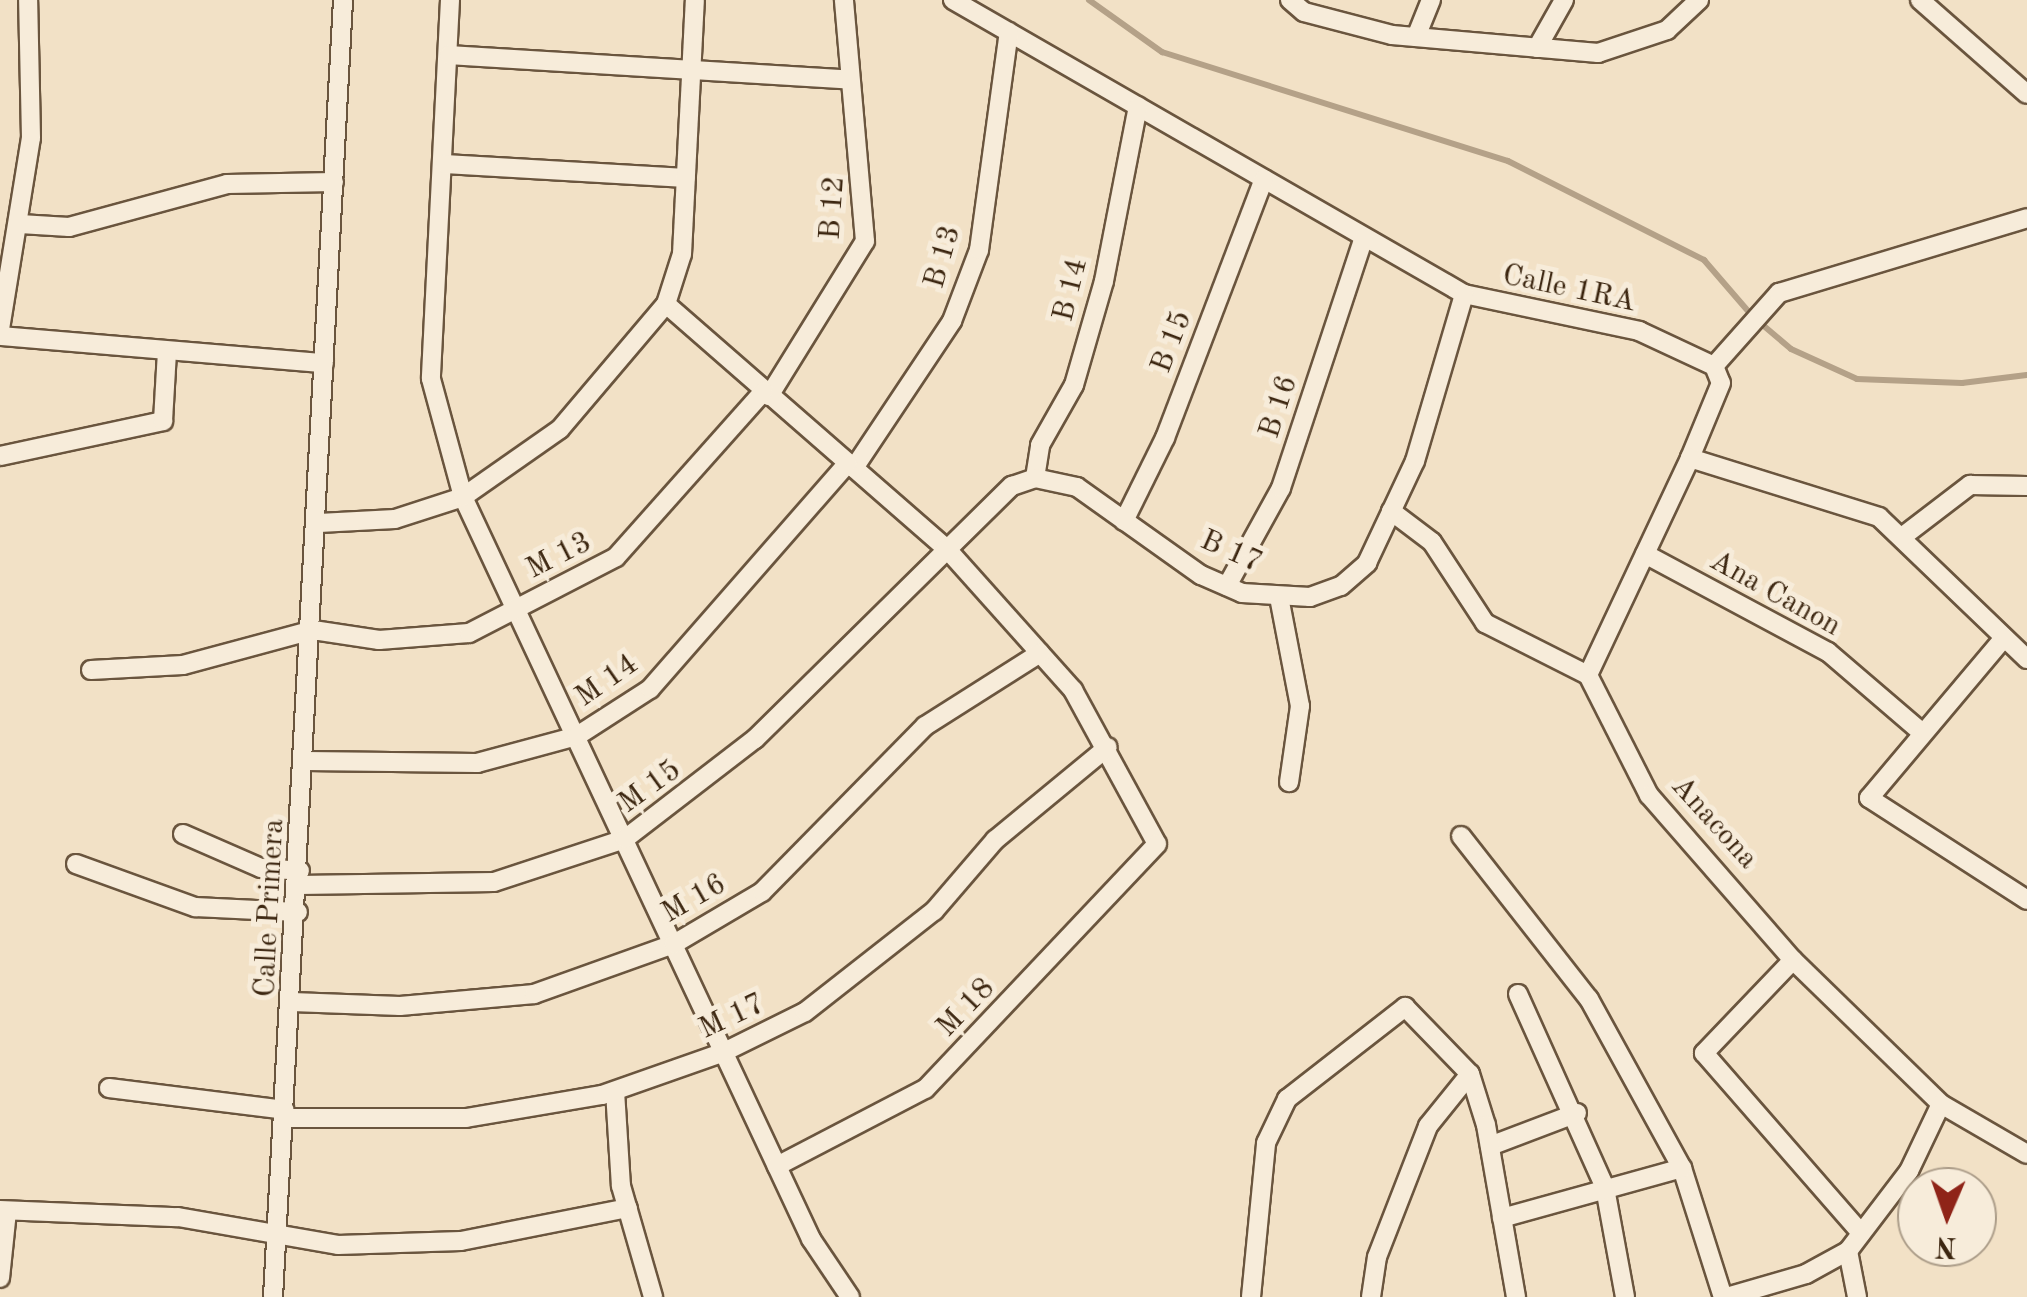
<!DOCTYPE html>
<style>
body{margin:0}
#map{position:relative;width:2027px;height:1297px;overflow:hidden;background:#f2e1c6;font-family:"Old Standard TT",serif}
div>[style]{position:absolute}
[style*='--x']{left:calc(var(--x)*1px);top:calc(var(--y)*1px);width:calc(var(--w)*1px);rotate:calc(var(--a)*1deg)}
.stream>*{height:6px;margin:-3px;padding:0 3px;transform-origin:3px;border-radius:3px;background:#b4a188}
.roads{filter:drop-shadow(2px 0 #6a553e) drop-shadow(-2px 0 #6a553e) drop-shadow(0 2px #6a553e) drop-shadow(0 -2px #6a553e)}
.minor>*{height:18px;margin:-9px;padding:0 9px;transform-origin:9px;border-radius:9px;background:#f7ecda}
span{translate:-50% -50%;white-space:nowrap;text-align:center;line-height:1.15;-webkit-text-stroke:10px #f7ecda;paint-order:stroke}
.street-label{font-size:30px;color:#3c2610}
.north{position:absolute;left:1897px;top:1167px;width:100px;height:100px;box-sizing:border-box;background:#f7ecda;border:2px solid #ac9d89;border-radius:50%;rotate:182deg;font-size:28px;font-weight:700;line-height:40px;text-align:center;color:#3c2610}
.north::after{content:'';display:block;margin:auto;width:35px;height:45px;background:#8f2418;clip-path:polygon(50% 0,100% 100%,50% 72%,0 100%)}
</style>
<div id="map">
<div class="stream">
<i style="--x:1089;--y:0;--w:90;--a:35.5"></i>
<i style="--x:1162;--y:52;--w:363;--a:17.5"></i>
<i style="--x:1508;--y:161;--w:220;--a:26.8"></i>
<i style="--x:1704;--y:260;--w:67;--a:49.2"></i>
<i style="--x:1758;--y:321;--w:43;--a:40.3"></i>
<i style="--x:1791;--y:349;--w:72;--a:24.4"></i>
<i style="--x:1857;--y:379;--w:105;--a:2.2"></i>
<i style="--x:1962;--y:383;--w:65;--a:-7"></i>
</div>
<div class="roads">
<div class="minor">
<i style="--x:450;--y:0;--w:379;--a:92.9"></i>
<i style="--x:431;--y:379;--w:122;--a:74.8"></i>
<i style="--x:463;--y:497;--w:820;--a:64.87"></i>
<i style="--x:811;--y:1239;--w:70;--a:56.1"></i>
<i style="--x:953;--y:0;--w:590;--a:29.91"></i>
<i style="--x:1464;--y:294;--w:179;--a:11.9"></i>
<i style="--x:1639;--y:331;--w:83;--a:25"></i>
<i style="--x:1290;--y:0;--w:18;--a:41"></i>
<i style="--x:1304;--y:12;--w:91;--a:14.6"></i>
<i style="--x:1392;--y:35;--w:207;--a:5"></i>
<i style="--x:1598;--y:53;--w:73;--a:-18.4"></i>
<i style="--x:1667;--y:30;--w:44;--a:-43.2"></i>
<i style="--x:1920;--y:0;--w:142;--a:41.3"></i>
<i style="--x:1416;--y:37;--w:40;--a:-68"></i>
<i style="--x:1537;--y:48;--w:55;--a:-60.6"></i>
<i style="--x:449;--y:55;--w:399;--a:3.5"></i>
<i style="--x:445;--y:164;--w:241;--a:3.3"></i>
<i style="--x:20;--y:224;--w:49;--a:3.5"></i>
<i style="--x:69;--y:227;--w:164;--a:-15.2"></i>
<i style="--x:227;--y:184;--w:107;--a:-1.1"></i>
<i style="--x:666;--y:304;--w:371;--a:41.1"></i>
<i style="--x:946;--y:548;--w:191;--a:48.2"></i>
<i style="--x:1073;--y:690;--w:175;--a:61.4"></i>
<i style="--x:1157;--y:844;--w:337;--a:133.4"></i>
<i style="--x:925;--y:1089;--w:167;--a:152.5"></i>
<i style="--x:0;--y:329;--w:193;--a:-80.8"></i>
<i style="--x:31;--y:138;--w:138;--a:-91.2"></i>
<i style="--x:0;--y:336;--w:325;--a:4.8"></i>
<i style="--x:1714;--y:366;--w:18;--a:68"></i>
<i style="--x:1721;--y:383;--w:81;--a:112.5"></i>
<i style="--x:1690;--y:458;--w:198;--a:17.3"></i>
<i style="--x:1879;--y:517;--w:205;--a:43.8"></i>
<i style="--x:1714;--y:366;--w:98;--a:-48.3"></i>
<i style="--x:1779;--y:293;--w:259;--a:-16.8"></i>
<i style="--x:769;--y:396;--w:182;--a:-58.2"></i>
<i style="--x:865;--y:241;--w:242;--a:-95"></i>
<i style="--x:0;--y:456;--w:167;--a:-12.1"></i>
<i style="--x:163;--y:421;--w:69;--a:-86.7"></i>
<i style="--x:854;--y:468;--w:177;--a:-56.3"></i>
<i style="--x:952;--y:321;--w:76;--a:-69.2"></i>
<i style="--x:979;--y:250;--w:220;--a:-82.2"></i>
<i style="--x:1035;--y:478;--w:33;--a:-81"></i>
<i style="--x:1040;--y:445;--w:69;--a:-60.5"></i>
<i style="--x:1074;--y:385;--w:108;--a:-73.9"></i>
<i style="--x:1104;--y:281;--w:178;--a:-79"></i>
<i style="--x:1391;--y:511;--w:51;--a:37.1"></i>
<i style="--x:1432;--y:542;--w:97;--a:56.8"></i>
<i style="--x:1485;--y:623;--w:115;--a:26.8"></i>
<i style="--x:1588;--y:675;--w:135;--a:63.1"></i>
<i style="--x:1649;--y:795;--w:219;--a:48.9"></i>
<i style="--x:1793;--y:960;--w:206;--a:44.2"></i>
<i style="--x:1941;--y:1104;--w:99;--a:30.2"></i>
<i style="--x:1124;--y:521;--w:93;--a:-63.7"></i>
<i style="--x:1165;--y:438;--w:277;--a:-69.1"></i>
<i style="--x:319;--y:523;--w:76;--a:-3"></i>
<i style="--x:395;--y:519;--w:71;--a:-17.9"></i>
<i style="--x:463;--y:497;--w:118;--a:-35"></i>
<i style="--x:560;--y:429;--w:164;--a:-49.7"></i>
<i style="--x:666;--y:304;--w:52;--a:-72.3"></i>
<i style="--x:682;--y:254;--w:254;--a:-87.1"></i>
<i style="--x:1902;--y:537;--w:86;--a:-37.4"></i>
<i style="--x:1970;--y:485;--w:57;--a:1"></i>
<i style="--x:1645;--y:554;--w:208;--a:28.2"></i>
<i style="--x:1828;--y:652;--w:120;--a:40.6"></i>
<i style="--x:1227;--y:586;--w:112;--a:-61.1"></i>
<i style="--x:1281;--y:488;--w:264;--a:-71.7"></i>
<i style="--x:1279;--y:597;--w:111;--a:79.1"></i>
<i style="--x:1300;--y:706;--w:77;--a:98.2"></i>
<i style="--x:2003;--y:639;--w:208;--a:130.1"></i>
<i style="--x:1869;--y:798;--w:188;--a:32.8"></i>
<i style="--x:91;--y:670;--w:92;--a:-3.1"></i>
<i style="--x:183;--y:665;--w:135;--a:-15.1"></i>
<i style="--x:313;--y:630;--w:67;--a:8.6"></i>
<i style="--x:379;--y:640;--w:90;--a:-4.4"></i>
<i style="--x:469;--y:633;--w:165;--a:-27.3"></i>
<i style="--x:616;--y:557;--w:222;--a:-48.3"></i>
<i style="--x:1588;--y:675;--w:240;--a:-64.8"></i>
<i style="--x:306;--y:761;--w:171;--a:0.7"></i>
<i style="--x:477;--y:763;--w:104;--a:-15.1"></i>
<i style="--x:577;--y:736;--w:87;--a:-32.8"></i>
<i style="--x:650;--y:689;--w:300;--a:-48.8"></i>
<i style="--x:183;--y:834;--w:85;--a:23.6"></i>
<i style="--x:261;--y:868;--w:39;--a:4"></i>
<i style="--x:1461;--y:836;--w:207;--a:51.9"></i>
<i style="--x:1589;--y:999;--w:193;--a:61.2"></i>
<i style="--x:1682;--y:1168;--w:135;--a:72.4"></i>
<i style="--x:76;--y:864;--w:127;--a:19.9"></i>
<i style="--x:195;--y:907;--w:103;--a:2.8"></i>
<i style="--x:299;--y:885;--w:195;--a:-0.9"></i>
<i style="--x:494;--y:882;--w:138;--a:-18.2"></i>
<i style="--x:625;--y:839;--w:164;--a:-37.6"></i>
<i style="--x:755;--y:739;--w:361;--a:-44.6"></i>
<i style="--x:1012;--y:486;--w:24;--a:-19"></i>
<i style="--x:1035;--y:478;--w:43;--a:12.1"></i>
<i style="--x:1077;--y:487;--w:152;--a:35.4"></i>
<i style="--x:1201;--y:575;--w:45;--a:23.7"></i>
<i style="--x:1242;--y:593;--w:68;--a:3.4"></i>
<i style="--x:1310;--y:597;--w:33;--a:-20"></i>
<i style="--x:1341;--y:586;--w:35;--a:-41"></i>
<i style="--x:1367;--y:563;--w:113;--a:-64.8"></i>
<i style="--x:1415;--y:461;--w:174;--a:-73.6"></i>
<i style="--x:1793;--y:960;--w:129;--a:133.7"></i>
<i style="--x:1704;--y:1053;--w:239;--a:48.9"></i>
<i style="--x:1518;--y:994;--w:213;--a:65.8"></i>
<i style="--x:1605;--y:1188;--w:111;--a:79.6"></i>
<i style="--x:292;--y:1002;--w:108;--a:2.1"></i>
<i style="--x:400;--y:1006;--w:135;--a:-5.1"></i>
<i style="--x:534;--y:994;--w:149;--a:-19.7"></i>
<i style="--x:674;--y:944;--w:102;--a:-30.6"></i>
<i style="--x:762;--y:892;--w:233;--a:-45.5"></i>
<i style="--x:925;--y:726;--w:136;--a:-32.4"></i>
<i style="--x:109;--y:1088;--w:177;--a:7.1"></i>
<i style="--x:615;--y:1091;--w:95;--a:86.4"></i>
<i style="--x:621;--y:1186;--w:116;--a:73.9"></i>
<i style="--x:285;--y:1118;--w:181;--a:0"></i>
<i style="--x:466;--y:1118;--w:138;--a:-9.6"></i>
<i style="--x:602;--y:1095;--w:129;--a:-19.4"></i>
<i style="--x:724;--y:1052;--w:90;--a:-26.3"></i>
<i style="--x:805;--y:1012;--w:164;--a:-38.1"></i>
<i style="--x:934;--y:911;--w:94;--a:-49.3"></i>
<i style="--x:995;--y:840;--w:146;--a:-39.5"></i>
<i style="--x:1490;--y:1146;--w:93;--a:-20.8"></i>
<i style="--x:0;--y:1210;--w:178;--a:2.3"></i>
<i style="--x:178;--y:1217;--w:162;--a:9.9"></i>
<i style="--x:338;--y:1245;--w:123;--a:-1.9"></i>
<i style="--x:461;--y:1241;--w:170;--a:-11.2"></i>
<i style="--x:1502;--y:1218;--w:187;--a:-15.5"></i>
<i style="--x:1848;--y:1251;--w:47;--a:78.9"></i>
<i style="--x:0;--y:1278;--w:67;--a:-84"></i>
<i style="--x:273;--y:1297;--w:1299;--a:-86.91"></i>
<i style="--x:1251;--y:1297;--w:155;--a:-84.4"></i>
<i style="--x:1266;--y:1143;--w:49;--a:-64.5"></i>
<i style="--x:1287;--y:1099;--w:150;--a:-37.9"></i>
<i style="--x:1405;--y:1007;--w:93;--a:45.9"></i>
<i style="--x:1470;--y:1074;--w:53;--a:72.6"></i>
<i style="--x:1486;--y:1125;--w:175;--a:80.1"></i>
<i style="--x:1371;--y:1297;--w:40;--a:-81.5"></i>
<i style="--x:1377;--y:1257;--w:141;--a:-68.7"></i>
<i style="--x:1428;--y:1126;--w:67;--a:-51.1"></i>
<i style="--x:1727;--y:1297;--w:82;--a:-16.2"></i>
<i style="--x:1806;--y:1274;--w:48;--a:-28.7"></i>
<i style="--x:1848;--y:1251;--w:101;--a:-52.7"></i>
<i style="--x:1909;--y:1171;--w:74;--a:-64.5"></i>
</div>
</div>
<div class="street-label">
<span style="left:833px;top:208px;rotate:-86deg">B 12</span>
<span style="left:943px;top:257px;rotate:-74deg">B 13</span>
<span style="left:1569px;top:289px;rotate:12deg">Calle 1RA</span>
<span style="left:1071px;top:290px;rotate:-76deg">B 14</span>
<span style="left:1172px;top:342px;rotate:-69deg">B 15</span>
<span style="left:1279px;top:407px;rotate:-72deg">B 16</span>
<span style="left:1231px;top:552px;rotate:24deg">B 17</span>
<span style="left:559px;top:556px;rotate:-27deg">M 13</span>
<span style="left:1775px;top:594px;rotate:29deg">Ana Canon</span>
<span style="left:607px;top:681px;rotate:-35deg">M 14</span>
<span style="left:650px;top:787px;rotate:-36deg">M 15</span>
<span style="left:1714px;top:823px;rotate:48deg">Anacona</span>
<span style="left:694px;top:899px;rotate:-30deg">M 16</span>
<span style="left:270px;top:908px;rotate:-87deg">Calle Primera</span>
<span style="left:966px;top:1008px;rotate:-46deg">M 18</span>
<span style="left:732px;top:1017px;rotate:-25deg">M 17</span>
</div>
<div class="north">N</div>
</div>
